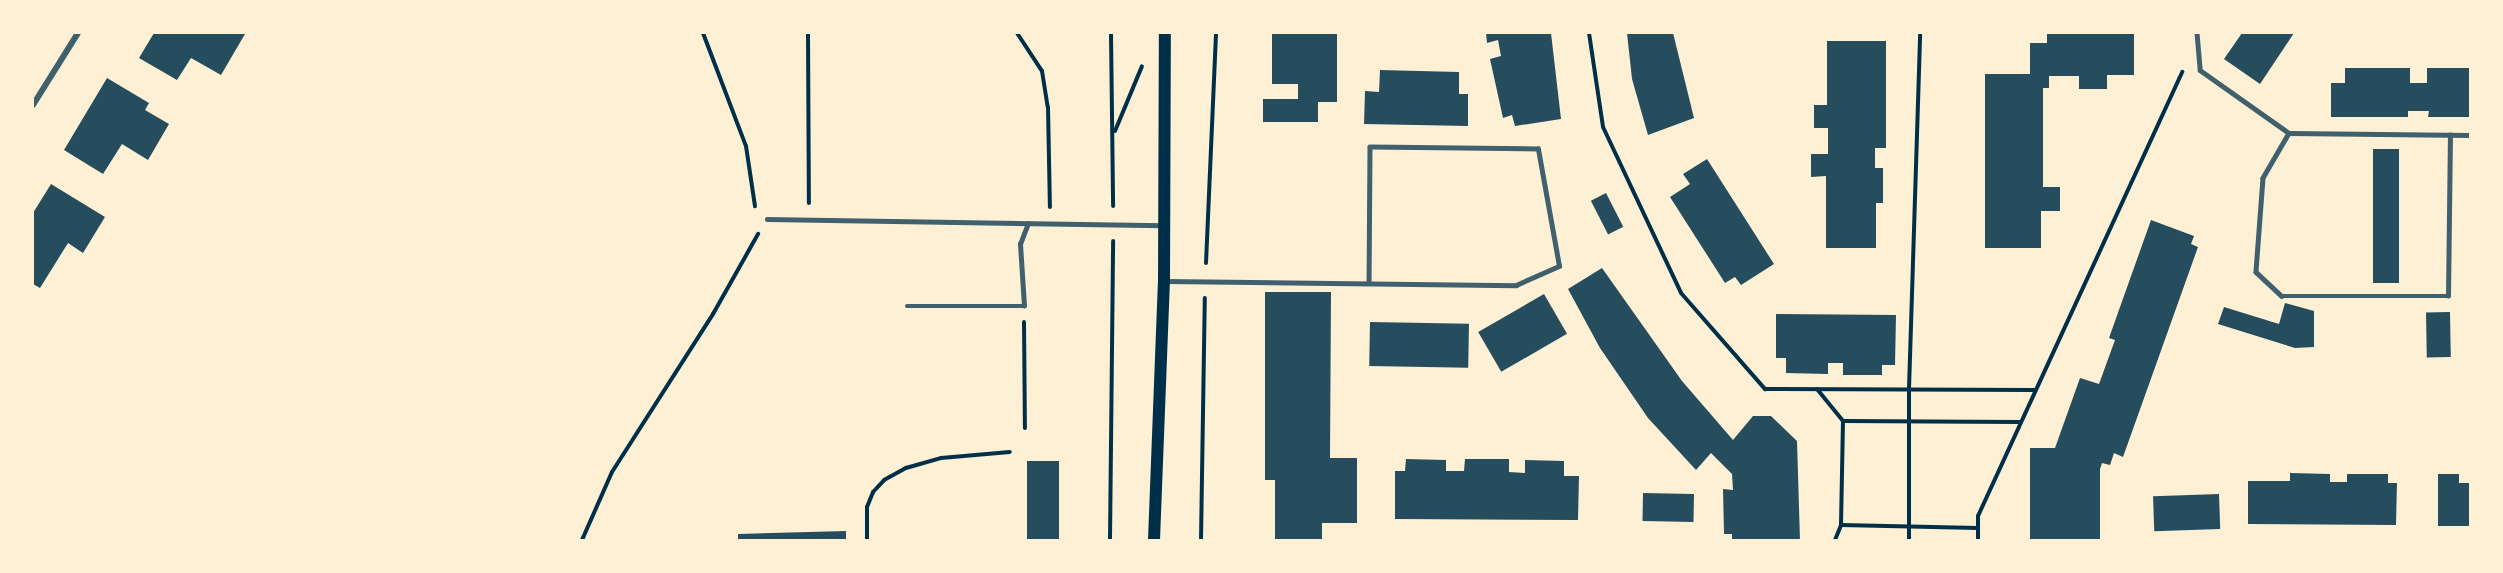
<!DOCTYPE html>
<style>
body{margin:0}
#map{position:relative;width:2503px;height:573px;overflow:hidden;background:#fdf0d5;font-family:"Golos Text",sans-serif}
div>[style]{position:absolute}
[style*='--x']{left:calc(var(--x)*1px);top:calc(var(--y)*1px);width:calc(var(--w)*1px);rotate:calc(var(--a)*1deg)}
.building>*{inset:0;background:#264d5e;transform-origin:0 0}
.path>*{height:4px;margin:-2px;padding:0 2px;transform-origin:2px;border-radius:2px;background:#003049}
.service>*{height:4.5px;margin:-2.25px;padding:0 2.25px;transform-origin:2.25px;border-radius:2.25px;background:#3f606c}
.minor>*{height:6px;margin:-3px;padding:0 3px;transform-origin:3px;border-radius:3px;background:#3f606c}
.secondary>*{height:12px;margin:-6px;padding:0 6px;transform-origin:6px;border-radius:6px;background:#003049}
span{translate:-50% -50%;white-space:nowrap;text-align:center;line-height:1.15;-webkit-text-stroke:6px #fdf0d5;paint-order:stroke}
.frame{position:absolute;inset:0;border:34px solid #fdf0d5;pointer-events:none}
</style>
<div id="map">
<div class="building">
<i style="clip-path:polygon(154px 33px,243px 33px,245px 34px,221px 75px,191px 58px,177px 80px,139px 58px)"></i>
<i style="clip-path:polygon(1272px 33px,1337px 33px,1337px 102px,1318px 102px,1318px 122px,1263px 122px,1263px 99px,1298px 99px,1298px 84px,1272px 84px)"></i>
<i style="clip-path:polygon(1486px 33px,1551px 33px,1561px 119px,1515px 126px,1512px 115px,1503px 118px,1490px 59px,1501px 56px,1498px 40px,1487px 43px)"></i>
<i style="clip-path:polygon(1627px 33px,1673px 33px,1694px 118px,1648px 135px,1632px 79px)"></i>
<i style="clip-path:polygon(2047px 33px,2134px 33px,2134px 75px,2107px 75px,2107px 89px,2079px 89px,2079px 76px,2049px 76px,2049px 88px,2043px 88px,2043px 187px,2060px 187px,2060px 211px,2041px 211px,2041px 248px,1985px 248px,1985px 74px,2030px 74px,2030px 43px,2047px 43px)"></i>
<i style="clip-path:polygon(2242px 33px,2294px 33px,2260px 84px,2224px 59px)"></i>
<i style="clip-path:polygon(1827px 41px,1886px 41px,1886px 148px,1875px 148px,1875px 168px,1883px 168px,1883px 203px,1876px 203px,1876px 248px,1826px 248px,1826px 176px,1811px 177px,1811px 154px,1828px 154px,1828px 128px,1814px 128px,1814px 105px,1827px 105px)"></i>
<i style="clip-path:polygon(2345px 68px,2410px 68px,2410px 83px,2427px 83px,2427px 68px,2470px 68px,2470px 117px,2428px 117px,2429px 111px,2408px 111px,2408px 117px,2331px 117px,2331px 83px,2345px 83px)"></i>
<i style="clip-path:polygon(1380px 70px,1459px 72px,1459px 94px,1468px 94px,1468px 126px,1364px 124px,1365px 91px,1379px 92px)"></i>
<i style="clip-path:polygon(107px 78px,149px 103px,145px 110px,169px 124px,148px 160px,122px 144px,103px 174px,64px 150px)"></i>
<i style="left:2373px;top:149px;width:26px;height:134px"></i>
<i style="clip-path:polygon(1707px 159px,1774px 264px,1741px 285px,1735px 277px,1725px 283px,1670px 197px,1690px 184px,1683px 174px)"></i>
<i style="clip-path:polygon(51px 184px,105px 217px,83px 253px,68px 243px,40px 288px,33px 284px,33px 213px)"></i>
<i style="left:1606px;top:193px;width:38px;height:17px;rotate:63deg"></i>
<i style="clip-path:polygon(2151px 220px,2194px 236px,2191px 244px,2198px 247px,2123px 457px,2114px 453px,2110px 465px,2102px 463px,2100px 469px,2100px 540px,2030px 540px,2030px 448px,2055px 448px,2080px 378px,2099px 384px,2115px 340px,2109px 338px)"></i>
<i style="clip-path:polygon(1602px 268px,1682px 381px,1733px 440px,1753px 416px,1771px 416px,1797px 441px,1800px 540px,1732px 540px,1732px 534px,1724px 534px,1723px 489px,1733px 490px,1732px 474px,1711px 453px,1696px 470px,1648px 418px,1600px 348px,1568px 289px)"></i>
<i style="clip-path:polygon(1265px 292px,1331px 292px,1330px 458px,1357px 458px,1357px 523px,1322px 523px,1322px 540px,1275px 540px,1275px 480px,1265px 480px)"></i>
<i style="left:1544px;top:294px;width:46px;height:76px;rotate:60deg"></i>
<i style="clip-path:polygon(2285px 303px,2314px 311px,2314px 347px,2295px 348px,2218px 324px,2224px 307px,2279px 324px)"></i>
<i style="left:2450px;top:312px;width:45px;height:24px;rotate:89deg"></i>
<i style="clip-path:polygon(1776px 314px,1896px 315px,1895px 365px,1882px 365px,1882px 375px,1843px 375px,1843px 363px,1828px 363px,1828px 374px,1786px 373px,1786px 358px,1776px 358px)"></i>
<i style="left:1370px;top:322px;width:99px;height:44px;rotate:1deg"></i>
<i style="clip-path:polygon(1406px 459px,1446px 460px,1446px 471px,1464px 471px,1465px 459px,1509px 459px,1509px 472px,1525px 473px,1525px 460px,1564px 461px,1564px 476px,1579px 476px,1578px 520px,1395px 519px,1395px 471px,1405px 471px)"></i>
<i style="left:1027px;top:461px;width:32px;height:79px"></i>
<i style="clip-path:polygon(2290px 473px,2330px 474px,2330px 482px,2347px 482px,2347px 474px,2388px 474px,2388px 483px,2397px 483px,2396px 525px,2248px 524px,2248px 481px,2290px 481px)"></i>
<i style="clip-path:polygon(2438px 474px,2459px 474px,2459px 483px,2470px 483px,2470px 526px,2438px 526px)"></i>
<i style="left:1643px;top:493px;width:51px;height:28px;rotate:1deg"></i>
<i style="left:2219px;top:494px;width:35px;height:66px;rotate:88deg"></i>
<i style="clip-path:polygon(846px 531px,846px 540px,738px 540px,738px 534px)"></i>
</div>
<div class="path">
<i style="--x:703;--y:33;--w:121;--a:69.2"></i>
<i style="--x:746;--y:146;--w:61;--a:81.5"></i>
<i style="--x:808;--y:33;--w:170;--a:89.7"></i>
<i style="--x:1017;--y:33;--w:45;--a:56.7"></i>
<i style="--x:1042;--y:71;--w:36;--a:81"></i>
<i style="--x:1048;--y:107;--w:100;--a:88.9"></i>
<i style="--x:1111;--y:33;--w:173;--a:89.3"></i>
<i style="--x:1589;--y:33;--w:95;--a:81.5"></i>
<i style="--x:1603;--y:127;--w:183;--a:64.8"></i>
<i style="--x:1681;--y:293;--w:128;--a:48.8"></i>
<i style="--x:1765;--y:389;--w:269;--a:0.2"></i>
<i style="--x:1115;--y:131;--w:70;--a:-67.4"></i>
<i style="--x:1206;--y:263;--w:230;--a:-87.5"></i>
<i style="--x:1024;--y:322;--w:106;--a:89.5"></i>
<i style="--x:1817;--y:389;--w:41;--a:50.9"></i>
<i style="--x:1978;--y:528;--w:137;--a:-178.7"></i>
<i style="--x:1841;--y:525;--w:104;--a:-88.9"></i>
<i style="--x:1843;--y:421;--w:176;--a:0.3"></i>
<i style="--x:582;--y:540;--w:74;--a:-66.2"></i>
<i style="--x:612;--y:472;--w:188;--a:-57.4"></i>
<i style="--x:713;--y:314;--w:92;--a:-60.6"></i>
<i style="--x:867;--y:540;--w:33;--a:-90"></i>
<i style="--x:867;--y:507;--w:16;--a:-68"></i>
<i style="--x:873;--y:492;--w:16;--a:-47"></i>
<i style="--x:884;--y:480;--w:25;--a:-29"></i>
<i style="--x:906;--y:468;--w:36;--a:-16"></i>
<i style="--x:941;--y:458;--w:69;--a:-5"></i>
<i style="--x:1110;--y:540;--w:299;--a:-89.4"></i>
<i style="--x:1201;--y:540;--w:242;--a:-89.1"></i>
<i style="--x:1835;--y:540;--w:16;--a:-68"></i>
<i style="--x:1909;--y:540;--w:151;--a:-90"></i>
<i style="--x:1909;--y:389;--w:356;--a:-88.2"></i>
<i style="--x:1978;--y:540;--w:24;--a:-90"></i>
<i style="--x:1978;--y:516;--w:489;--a:-65.3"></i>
</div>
<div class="service">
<i style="--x:2197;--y:33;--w:37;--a:85"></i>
<i style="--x:2200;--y:70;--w:109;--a:35.3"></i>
<i style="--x:2289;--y:133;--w:181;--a:0.6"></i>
<i style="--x:2289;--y:133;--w:52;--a:120"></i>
<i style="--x:2263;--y:178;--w:94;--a:94.3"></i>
<i style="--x:2256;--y:272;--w:35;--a:43"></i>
<i style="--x:2282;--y:296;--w:166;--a:0"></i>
<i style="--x:2448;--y:296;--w:161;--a:-89.3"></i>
<i style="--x:767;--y:219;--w:396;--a:0.9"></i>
<i style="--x:1166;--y:281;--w:350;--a:0.7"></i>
<i style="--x:1516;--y:285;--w:47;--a:-23.8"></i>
<i style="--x:1559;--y:266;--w:119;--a:-100.2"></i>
<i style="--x:1538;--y:149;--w:168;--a:-179.3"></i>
<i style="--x:1370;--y:147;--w:136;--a:90.4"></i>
<i style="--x:907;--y:306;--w:117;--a:0"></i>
<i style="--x:1024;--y:306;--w:62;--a:-93.7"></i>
<i style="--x:1020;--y:244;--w:22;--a:-69"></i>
</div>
<div class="minor">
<i style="--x:33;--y:105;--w:85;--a:-58"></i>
</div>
<div class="secondary">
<i style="--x:1154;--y:540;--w:259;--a:-87.8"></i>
<i style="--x:1164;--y:281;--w:248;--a:-89.8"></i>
</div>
<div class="frame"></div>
</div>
